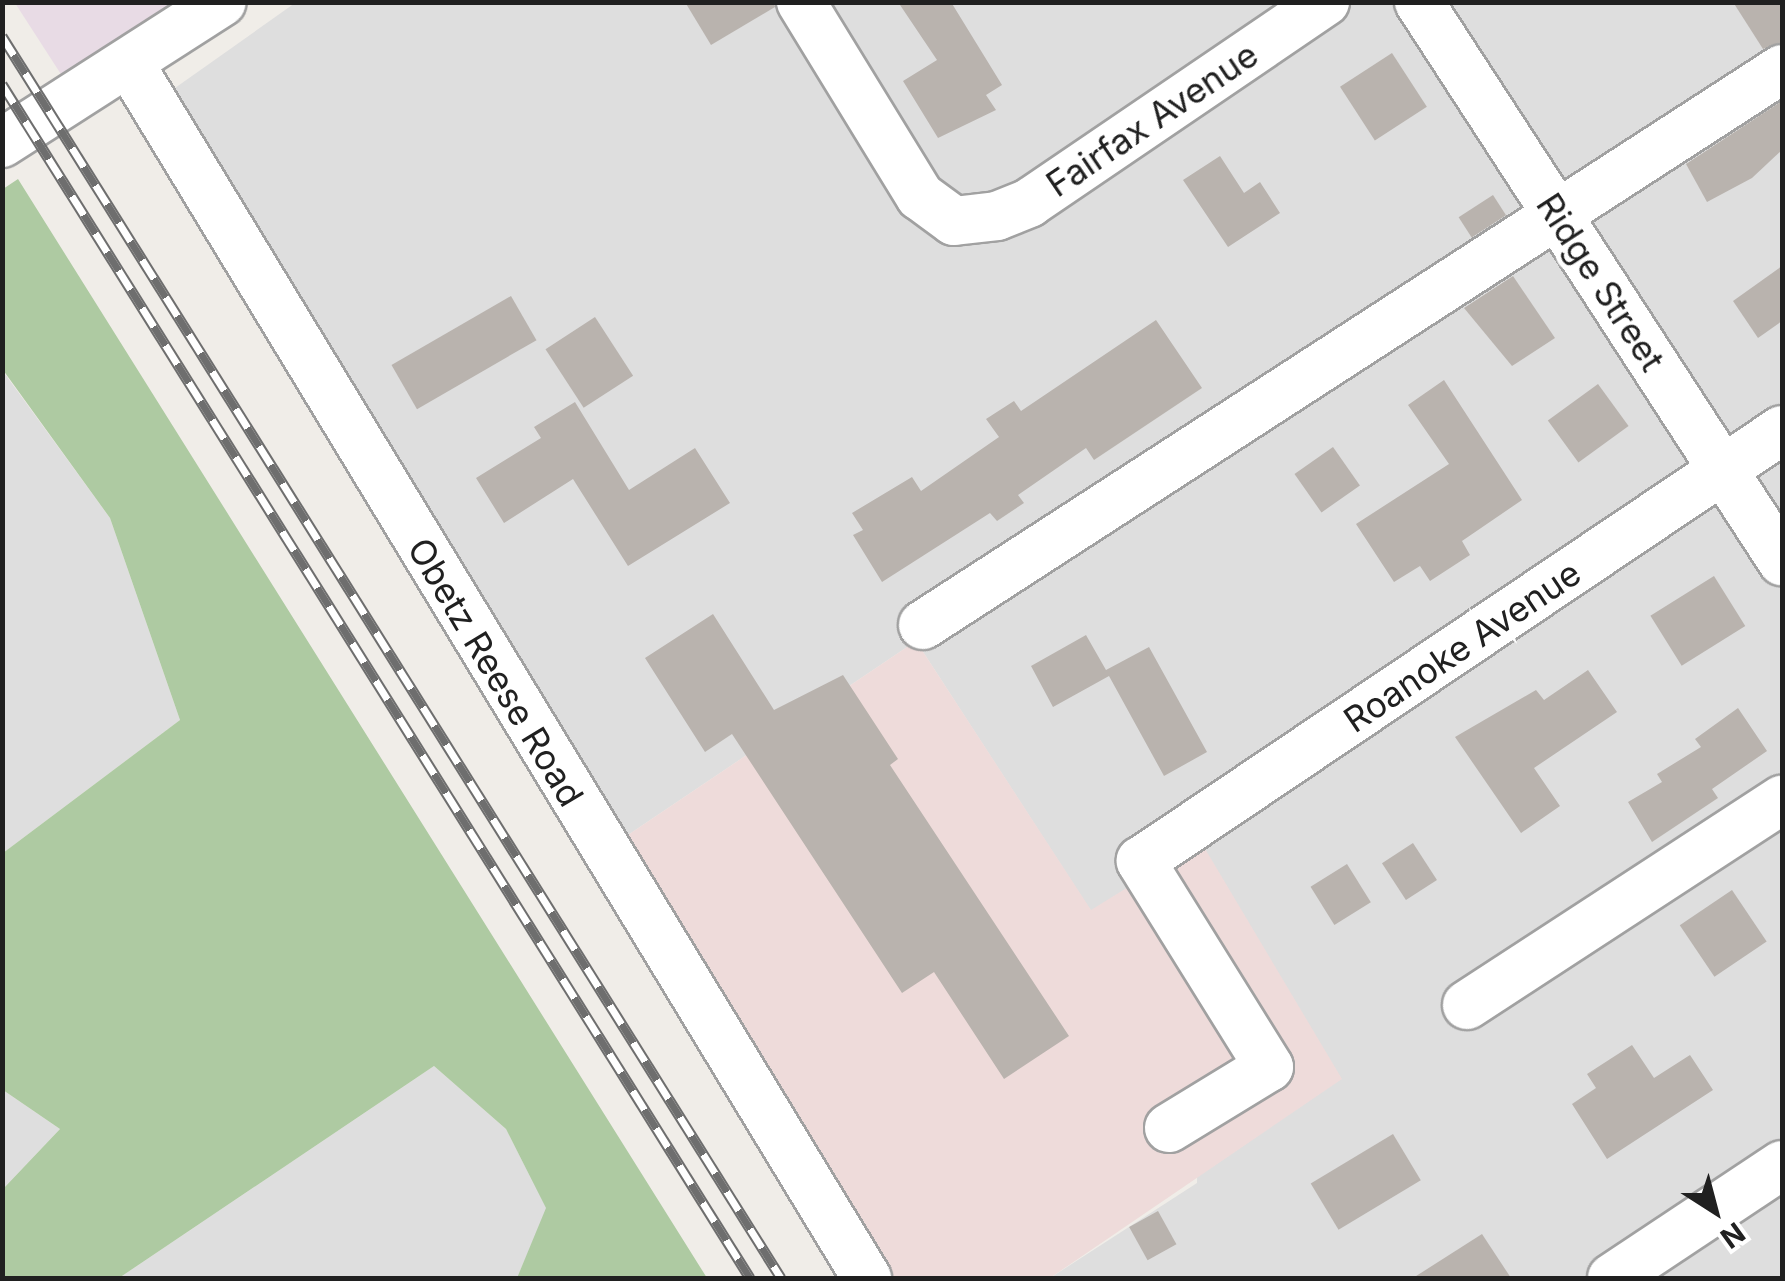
<!DOCTYPE html>
<style>
body{margin:0}
#map{position:relative;width:1785px;height:1281px;overflow:hidden;background:#f0ede8;font-family:Inter,sans-serif}
div>[style]{position:absolute}
[style*='--x']{left:calc(var(--x)*1px);top:calc(var(--y)*1px);width:calc(var(--w)*1px);rotate:calc(var(--a)*1deg)}
.residential>*{inset:0;background:#dedede}
.commercial>*{inset:0;background:#eedbda}
.industrial>*{inset:0;background:#e8dbe5}
.forest>*{inset:0;background:#aecaa2}
.building>*{inset:0;background:#b9b3ae;transform-origin:0 0}
.roads{filter:drop-shadow(2px 0 #a1a1a1) drop-shadow(-2px 0 #a1a1a1) drop-shadow(0 2px #a1a1a1) drop-shadow(0 -2px #a1a1a1)}
.minor>*{height:48px;margin:-24px;padding:0 24px;transform-origin:24px;border-radius:24px;background:#fff}
.rail>*{height:11px;margin-top:-5.5px;transform-origin:0;background:repeating-linear-gradient(90deg,#fff 0 22px,#6e6e6e 0 44px);box-sizing:border-box;border-block:2px solid #6e6e6e}
span{translate:-50% -50%;white-space:nowrap;text-align:center;line-height:1.15;-webkit-text-stroke:10px #fff;paint-order:stroke}
.street-label{font-size:35px;color:#202020}
.frame{position:absolute;inset:0;border:5px solid #202020;pointer-events:none}
.north{position:absolute;left:1665px;top:1161px;width:100px;height:100px;-webkit-text-stroke:8px #fff;paint-order:stroke;rotate:144deg;font-size:28px;font-weight:700;line-height:40px;text-align:center;color:#202020}
.north::after{content:'';display:block;margin:auto;width:35px;height:45px;background:#202020;clip-path:polygon(50% 0,100% 100%,50% 72%,0 100%)}
</style>
<div id="map">
<div class="residential">
<i style="clip-path:polygon(295px 3px,1782px 3px,1782px 1278px,1050px 1278px,1197px 1183px,1200px 842px,1091px 911px,916px 641px,622px 839px,175px 88px)"></i>
<i style="clip-path:polygon(2px 370px,110px 518px,180px 720px,3px 853px)"></i>
<i style="clip-path:polygon(434px 1066px,506px 1129px,547px 1209px,517px 1278px,119px 1278px)"></i>
<i style="clip-path:polygon(3px 1090px,60px 1129px,3px 1189px)"></i>
</div>
<div class="commercial">
<i style="clip-path:polygon(916px 641px,1091px 910px,1201px 842px,1342px 1079px,1050px 1278px,889px 1278px,622px 839px)"></i>
</div>
<div class="industrial">
<i style="clip-path:polygon(15px 3px,187px 3px,66px 82px)"></i>
</div>
<div class="forest">
<i style="clip-path:polygon(18px 179px,707px 1278px,517px 1278px,546px 1208px,506px 1129px,434px 1066px,119px 1278px,3px 1278px,3px 1189px,60px 1129px,3px 1090px,3px 853px,180px 720px,110px 518px,3px 370px,3px 189px)"></i>
</div>
<div class="building">
<i style="clip-path:polygon(685px 2px,774px 2px,775px 7px,711px 45px)"></i>
<i style="clip-path:polygon(898px 2px,951px 2px,1002px 85px,986px 95px,996px 110px,938px 138px,903px 81px,937px 60px)"></i>
<i style="clip-path:polygon(1733px 2px,1782px 2px,1782px 42px,1763px 49px)"></i>
<i style="left:1392px;top:53px;width:64px;height:62px;rotate:57deg"></i>
<i style="clip-path:polygon(1782px 101px,1782px 150px,1752px 178px,1707px 202px,1686px 164px)"></i>
<i style="clip-path:polygon(1220px 156px,1244px 193px,1260px 182px,1280px 213px,1228px 247px,1183px 180px)"></i>
<i style="left:1493px;top:195px;width:24px;height:41px;rotate:57deg"></i>
<i style="clip-path:polygon(1782px 266px,1782px 321px,1758px 338px,1733px 301px)"></i>
<i style="clip-path:polygon(1513px 276px,1555px 338px,1512px 366px,1464px 308px)"></i>
<i style="left:511px;top:296px;width:51px;height:138px;rotate:60deg"></i>
<i style="left:595px;top:317px;width:70px;height:59px;rotate:57deg"></i>
<i style="clip-path:polygon(1156px 320px,1202px 388px,1094px 460px,1086px 448px,1018px 495px,1024px 503px,997px 521px,990px 513px,882px 582px,853px 535px,863px 530px,852px 513px,912px 477px,921px 491px,999px 437px,986px 419px,1014px 401px,1021px 411px)"></i>
<i style="clip-path:polygon(1444px 380px,1522px 500px,1462px 541px,1470px 555px,1430px 581px,1420px 566px,1394px 582px,1356px 524px,1449px 464px,1408px 405px)"></i>
<i style="left:1598px;top:384px;width:52px;height:62px;rotate:54deg"></i>
<i style="clip-path:polygon(575px 402px,629px 490px,695px 448px,730px 503px,628px 566px,573px 479px,504px 523px,476px 478px,541px 438px,534px 427px)"></i>
<i style="left:1333px;top:447px;width:47px;height:47px;rotate:55deg"></i>
<i style="left:1714px;top:576px;width:59px;height:75px;rotate:58deg"></i>
<i style="clip-path:polygon(713px 614px,774px 710px,843px 675px,898px 759px,890px 765px,1069px 1036px,1004px 1079px,934px 972px,902px 993px,732px 734px,705px 752px,645px 658px)"></i>
<i style="clip-path:polygon(1086px 635px,1106px 670px,1149px 647px,1207px 752px,1164px 776px,1109px 676px,1053px 707px,1031px 666px)"></i>
<i style="clip-path:polygon(1588px 670px,1617px 712px,1534px 768px,1560px 806px,1521px 833px,1455px 737px,1536px 690px,1544px 700px)"></i>
<i style="clip-path:polygon(1738px 708px,1767px 751px,1712px 789px,1718px 798px,1652px 842px,1628px 802px,1662px 782px,1657px 774px,1701px 747px,1695px 739px)"></i>
<i style="left:1413px;top:843px;width:44px;height:37px;rotate:57deg"></i>
<i style="left:1347px;top:864px;width:45px;height:43px;rotate:58deg"></i>
<i style="left:1732px;top:890px;width:62px;height:63px;rotate:56deg"></i>
<i style="clip-path:polygon(1632px 1045px,1654px 1078px,1690px 1055px,1713px 1090px,1607px 1159px,1572px 1104px,1596px 1088px,1587px 1074px)"></i>
<i style="left:1393px;top:1134px;width:54px;height:96px;rotate:59deg"></i>
<i style="left:1158px;top:1211px;width:38px;height:33px;rotate:61deg"></i>
<i style="clip-path:polygon(1482px 1234px,1511px 1278px,1413px 1278px)"></i>
</div>
<div class="roads">
<div class="minor">
<i style="--x:801;--y:2;--w:228;--a:58.5"></i>
<i style="--x:920;--y:196;--w:42;--a:36.3"></i>
<i style="--x:954;--y:221;--w:43;--a:-6.6"></i>
<i style="--x:997;--y:216;--w:35;--a:-22"></i>
<i style="--x:1029;--y:203;--w:358;--a:-34.2"></i>
<i style="--x:1419;--y:2;--w:667;--a:57"></i>
<i style="--x:129;--y:63;--w:1422;--a:58.73"></i>
<i style="--x:2;--y:143;--w:261;--a:-32.7"></i>
<i style="--x:923;--y:625;--w:1023;--a:-32.91"></i>
<i style="--x:1467;--y:1005;--w:376;--a:-33.1"></i>
<i style="--x:1169;--y:1128;--w:117;--a:-31.4"></i>
<i style="--x:1269;--y:1067;--w:243;--a:-121.9"></i>
<i style="--x:1141;--y:861;--w:772;--a:-33.92"></i>
<i style="--x:1612;--y:1278;--w:204;--a:-33.6"></i>
</div>
</div>
<div class="rail">
<i style="--x:2;--y:36;--w:1466;--a:57.9"></i>
<i style="--x:2;--y:84;--w:1409;--a:57.93"></i>
</div>
<div class="street-label">
<span style="left:1152px;top:119px;rotate:-34deg">Fairfax Avenue</span>
<span style="left:1601px;top:282px;rotate:57deg">Ridge Street</span>
<span style="left:1462px;top:646px;rotate:-34deg">Roanoke Avenue</span>
<span style="left:496px;top:672px;rotate:59deg">Obetz Reese Road</span>
</div>
<div class="frame"></div>
<div class="north">N</div>
</div>
